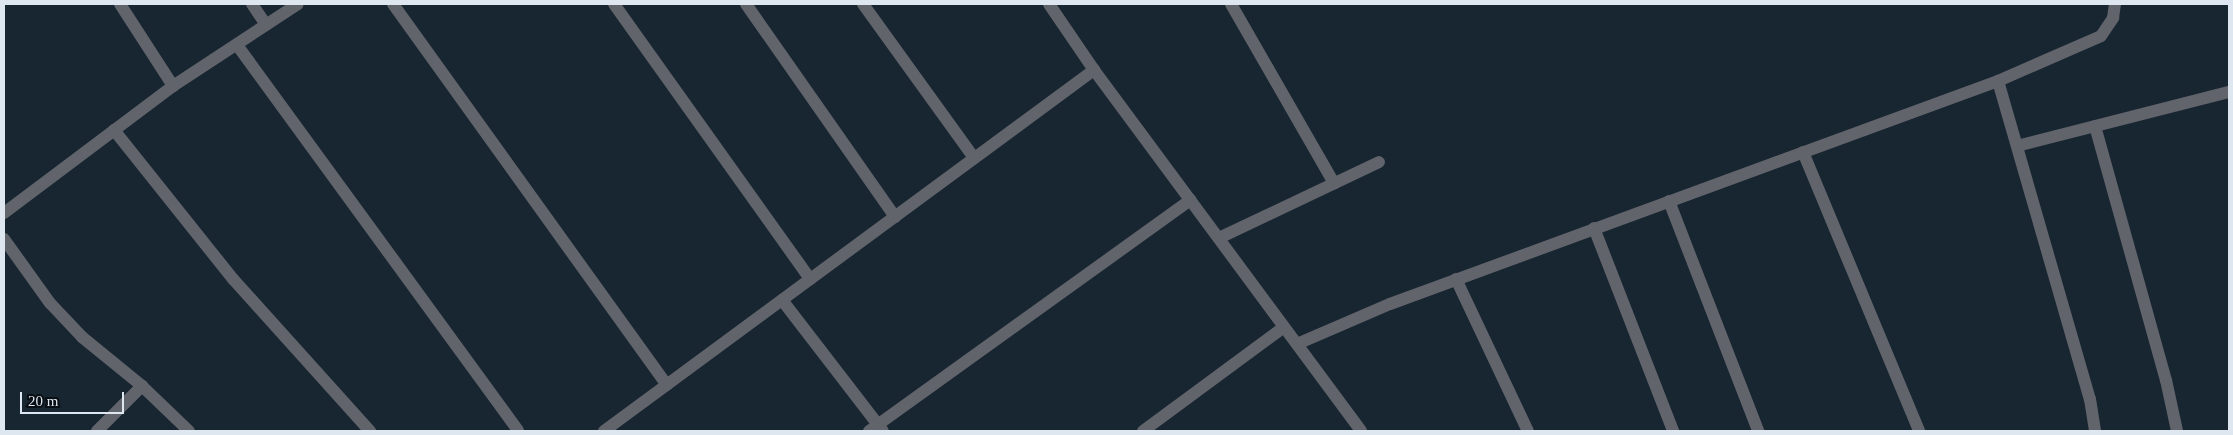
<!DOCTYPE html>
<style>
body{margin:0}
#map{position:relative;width:2233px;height:435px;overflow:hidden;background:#182631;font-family:Georgia,serif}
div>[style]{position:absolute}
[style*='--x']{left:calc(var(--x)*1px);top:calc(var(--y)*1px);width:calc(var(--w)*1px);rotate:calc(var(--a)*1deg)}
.street>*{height:12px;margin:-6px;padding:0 6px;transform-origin:6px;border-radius:6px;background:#62646c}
span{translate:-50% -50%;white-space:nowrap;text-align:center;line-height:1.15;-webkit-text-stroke:5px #080e13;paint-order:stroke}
.frame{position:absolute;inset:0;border:5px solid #dee7ef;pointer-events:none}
.scale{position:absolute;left:20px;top:392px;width:104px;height:22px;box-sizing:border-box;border:2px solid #dee7ef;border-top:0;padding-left:6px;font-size:15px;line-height:18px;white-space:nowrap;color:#dee7ef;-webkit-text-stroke:4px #080e13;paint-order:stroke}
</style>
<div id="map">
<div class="street">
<i style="--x:120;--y:4;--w:98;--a:57.1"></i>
<i style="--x:252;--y:4;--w:25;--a:56"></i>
<i style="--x:393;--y:4;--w:469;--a:54.3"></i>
<i style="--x:614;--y:4;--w:338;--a:54.5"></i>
<i style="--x:746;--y:4;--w:260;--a:55"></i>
<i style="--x:863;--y:4;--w:190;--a:54.2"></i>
<i style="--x:1049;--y:4;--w:80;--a:55.7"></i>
<i style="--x:1094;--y:70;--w:449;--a:53.5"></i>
<i style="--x:1231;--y:4;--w:207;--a:60.1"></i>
<i style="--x:237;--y:45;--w:477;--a:53.9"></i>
<i style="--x:1998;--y:81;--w:331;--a:73.9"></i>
<i style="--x:2090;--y:399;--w:32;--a:81"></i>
<i style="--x:2095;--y:126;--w:264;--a:74.4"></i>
<i style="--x:2166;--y:380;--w:52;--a:77.8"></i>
<i style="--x:114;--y:130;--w:191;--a:51.4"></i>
<i style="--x:233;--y:279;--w:205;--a:48"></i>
<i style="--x:2017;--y:146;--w:219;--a:-14.3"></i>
<i style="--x:1803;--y:152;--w:302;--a:67.4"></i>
<i style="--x:1669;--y:201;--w:247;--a:68.8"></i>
<i style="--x:4;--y:213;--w:211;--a:-36.9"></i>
<i style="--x:173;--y:86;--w:149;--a:-33.3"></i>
<i style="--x:1594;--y:228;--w:218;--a:68.7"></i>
<i style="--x:1219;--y:238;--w:177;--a:-25.4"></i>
<i style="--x:4;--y:239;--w:79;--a:54.3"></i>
<i style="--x:50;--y:303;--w:47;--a:46.7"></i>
<i style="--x:82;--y:337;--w:77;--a:39.2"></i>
<i style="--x:142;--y:386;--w:65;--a:43.8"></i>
<i style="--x:1456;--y:279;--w:168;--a:64.7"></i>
<i style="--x:782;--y:300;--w:165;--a:52.4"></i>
<i style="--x:1297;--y:344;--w:101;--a:-23.3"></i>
<i style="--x:1390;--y:304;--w:648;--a:-20.14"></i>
<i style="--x:1998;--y:81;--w:112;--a:-23.6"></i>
<i style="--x:2101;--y:36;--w:22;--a:-56"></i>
<i style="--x:2113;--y:18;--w:14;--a:-82"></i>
<i style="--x:97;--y:431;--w:64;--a:-45"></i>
<i style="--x:604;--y:431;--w:609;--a:-36.38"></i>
<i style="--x:869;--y:431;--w:396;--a:-35.7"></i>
<i style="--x:1143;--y:431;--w:175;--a:-36.4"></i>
</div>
<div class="frame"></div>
<div class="scale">20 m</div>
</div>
